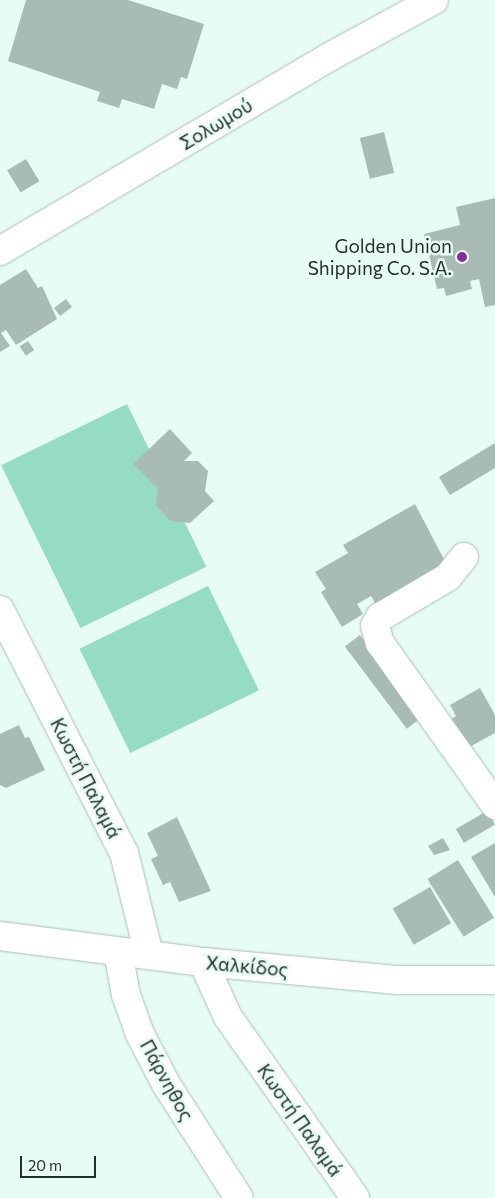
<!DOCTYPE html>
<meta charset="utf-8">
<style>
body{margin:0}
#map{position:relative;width:495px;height:1198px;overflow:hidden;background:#e7fcf3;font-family:Commissioner,sans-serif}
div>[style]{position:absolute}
.green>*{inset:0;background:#95dcc2;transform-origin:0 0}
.building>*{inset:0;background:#a9bcb4;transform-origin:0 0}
.roads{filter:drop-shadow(0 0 1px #acbfb7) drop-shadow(0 0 1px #acbfb7)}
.street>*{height:28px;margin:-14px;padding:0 14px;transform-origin:14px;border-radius:14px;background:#fff}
.dots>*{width:14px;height:14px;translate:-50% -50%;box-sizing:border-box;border:2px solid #e7fcf3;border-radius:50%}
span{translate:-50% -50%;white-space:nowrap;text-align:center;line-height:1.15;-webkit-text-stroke:5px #e7fcf3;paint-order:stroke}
.street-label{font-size:19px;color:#272f2c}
.poi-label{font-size:19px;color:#272f2c}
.right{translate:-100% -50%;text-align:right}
.scale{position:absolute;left:20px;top:1156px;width:76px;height:22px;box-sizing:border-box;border:2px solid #272f2c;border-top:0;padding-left:6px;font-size:15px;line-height:18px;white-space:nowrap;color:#272f2c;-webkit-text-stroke:4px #e7fcf3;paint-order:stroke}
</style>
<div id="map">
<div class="green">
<div style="left:127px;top:404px;width:181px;height:140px;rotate:64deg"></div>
<div style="left:208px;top:586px;width:116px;height:143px;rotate:64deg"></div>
</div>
<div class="building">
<div style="clip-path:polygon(26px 0,128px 0,204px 24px,187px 79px,181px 77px,177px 89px,162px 84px,154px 109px,122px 99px,119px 108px,97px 101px,100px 92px,8px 61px)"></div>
<div style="left:384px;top:132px;width:42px;height:25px;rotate:76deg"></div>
<div style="left:26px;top:159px;width:26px;height:22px;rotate:59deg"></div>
<div style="clip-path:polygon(495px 198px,495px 305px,485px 307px,479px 279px,470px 281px,472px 289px,446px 296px,444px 288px,437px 289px,424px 234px,460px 225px,456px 207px)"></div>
<div style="clip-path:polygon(26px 269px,38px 288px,42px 286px,57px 319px,16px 345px,6px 330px,1px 333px,10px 346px,0 352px,0 285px)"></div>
<div style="left:66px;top:299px;width:10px;height:15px;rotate:53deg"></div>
<div style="left:28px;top:341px;width:11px;height:10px;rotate:56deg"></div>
<div style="clip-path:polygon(170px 429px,192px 453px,184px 461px,198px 461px,208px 471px,205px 491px,214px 501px,190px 523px,170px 521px,156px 505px,158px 485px,156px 487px,133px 464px)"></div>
<div style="clip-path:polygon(495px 443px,495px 468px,450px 495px,439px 477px)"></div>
<div style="clip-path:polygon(415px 504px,448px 567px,378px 608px,371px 596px,357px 604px,363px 614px,342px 627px,321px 592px,326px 589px,315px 572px,348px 553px,343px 545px)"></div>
<div style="left:360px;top:635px;width:103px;height:19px;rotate:53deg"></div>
<div style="clip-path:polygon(480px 688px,495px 715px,495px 733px,464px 750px,448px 721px,456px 716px,450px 705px)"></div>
<div style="clip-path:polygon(19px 725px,25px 738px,29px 737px,45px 770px,6px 788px,0 785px,0 734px)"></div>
<div style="left:487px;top:811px;width:16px;height:36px;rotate:60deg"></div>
<div style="clip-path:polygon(177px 817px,211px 891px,179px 902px,170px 882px,163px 885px,151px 859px,158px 856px,147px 833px)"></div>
<div style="clip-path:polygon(443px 838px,450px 850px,434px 855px,428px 846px)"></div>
<div style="clip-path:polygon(495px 843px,495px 897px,471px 857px)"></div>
<div style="left:458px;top:860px;width:68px;height:36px;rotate:58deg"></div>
<div style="left:430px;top:887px;width:42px;height:43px;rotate:60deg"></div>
</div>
<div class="roads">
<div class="street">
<div style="left:0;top:251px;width:384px;rotate:-30.5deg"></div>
<div style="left:331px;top:56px;width:117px;rotate:-28.5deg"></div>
<div style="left:464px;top:557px;width:26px;rotate:129deg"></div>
<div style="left:448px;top:577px;width:79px;rotate:149.5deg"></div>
<div style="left:380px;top:617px;width:10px;rotate:119deg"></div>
<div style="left:375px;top:626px;width:18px;rotate:74deg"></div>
<div style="left:380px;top:643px;width:199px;rotate:54.6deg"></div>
<div style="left:0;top:610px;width:273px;rotate:63deg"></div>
<div style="left:124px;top:853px;width:105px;rotate:76.2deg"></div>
<div style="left:0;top:936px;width:205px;rotate:7.3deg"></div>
<div style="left:203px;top:962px;width:196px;rotate:5.3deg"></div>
<div style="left:398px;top:980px;width:97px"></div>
<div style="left:118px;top:952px;width:44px;rotate:79.5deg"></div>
<div style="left:126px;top:995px;width:41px;rotate:70.3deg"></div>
<div style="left:140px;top:1034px;width:56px;rotate:62.5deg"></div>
<div style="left:166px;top:1084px;width:135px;rotate:57.4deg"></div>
<div style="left:203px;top:962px;width:60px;rotate:65.6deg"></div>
<div style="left:228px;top:1017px;width:221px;rotate:54.9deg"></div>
</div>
</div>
<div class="dots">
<div style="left:462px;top:257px;background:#852d9a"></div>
</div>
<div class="street-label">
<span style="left:216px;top:124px;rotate:-31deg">Σολωμού</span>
<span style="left:86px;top:778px;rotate:63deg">Κωστή Παλαμά</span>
<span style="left:247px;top:966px;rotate:5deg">Χαλκίδος</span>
<span style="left:167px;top:1080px;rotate:61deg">Πάρνηθος</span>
<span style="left:300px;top:1120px;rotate:55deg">Κωστή Παλαμά</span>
</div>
<div class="poi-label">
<span class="right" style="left:452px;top:257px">Golden Union<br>Shipping Co. S.A.</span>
</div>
<div class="scale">20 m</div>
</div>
